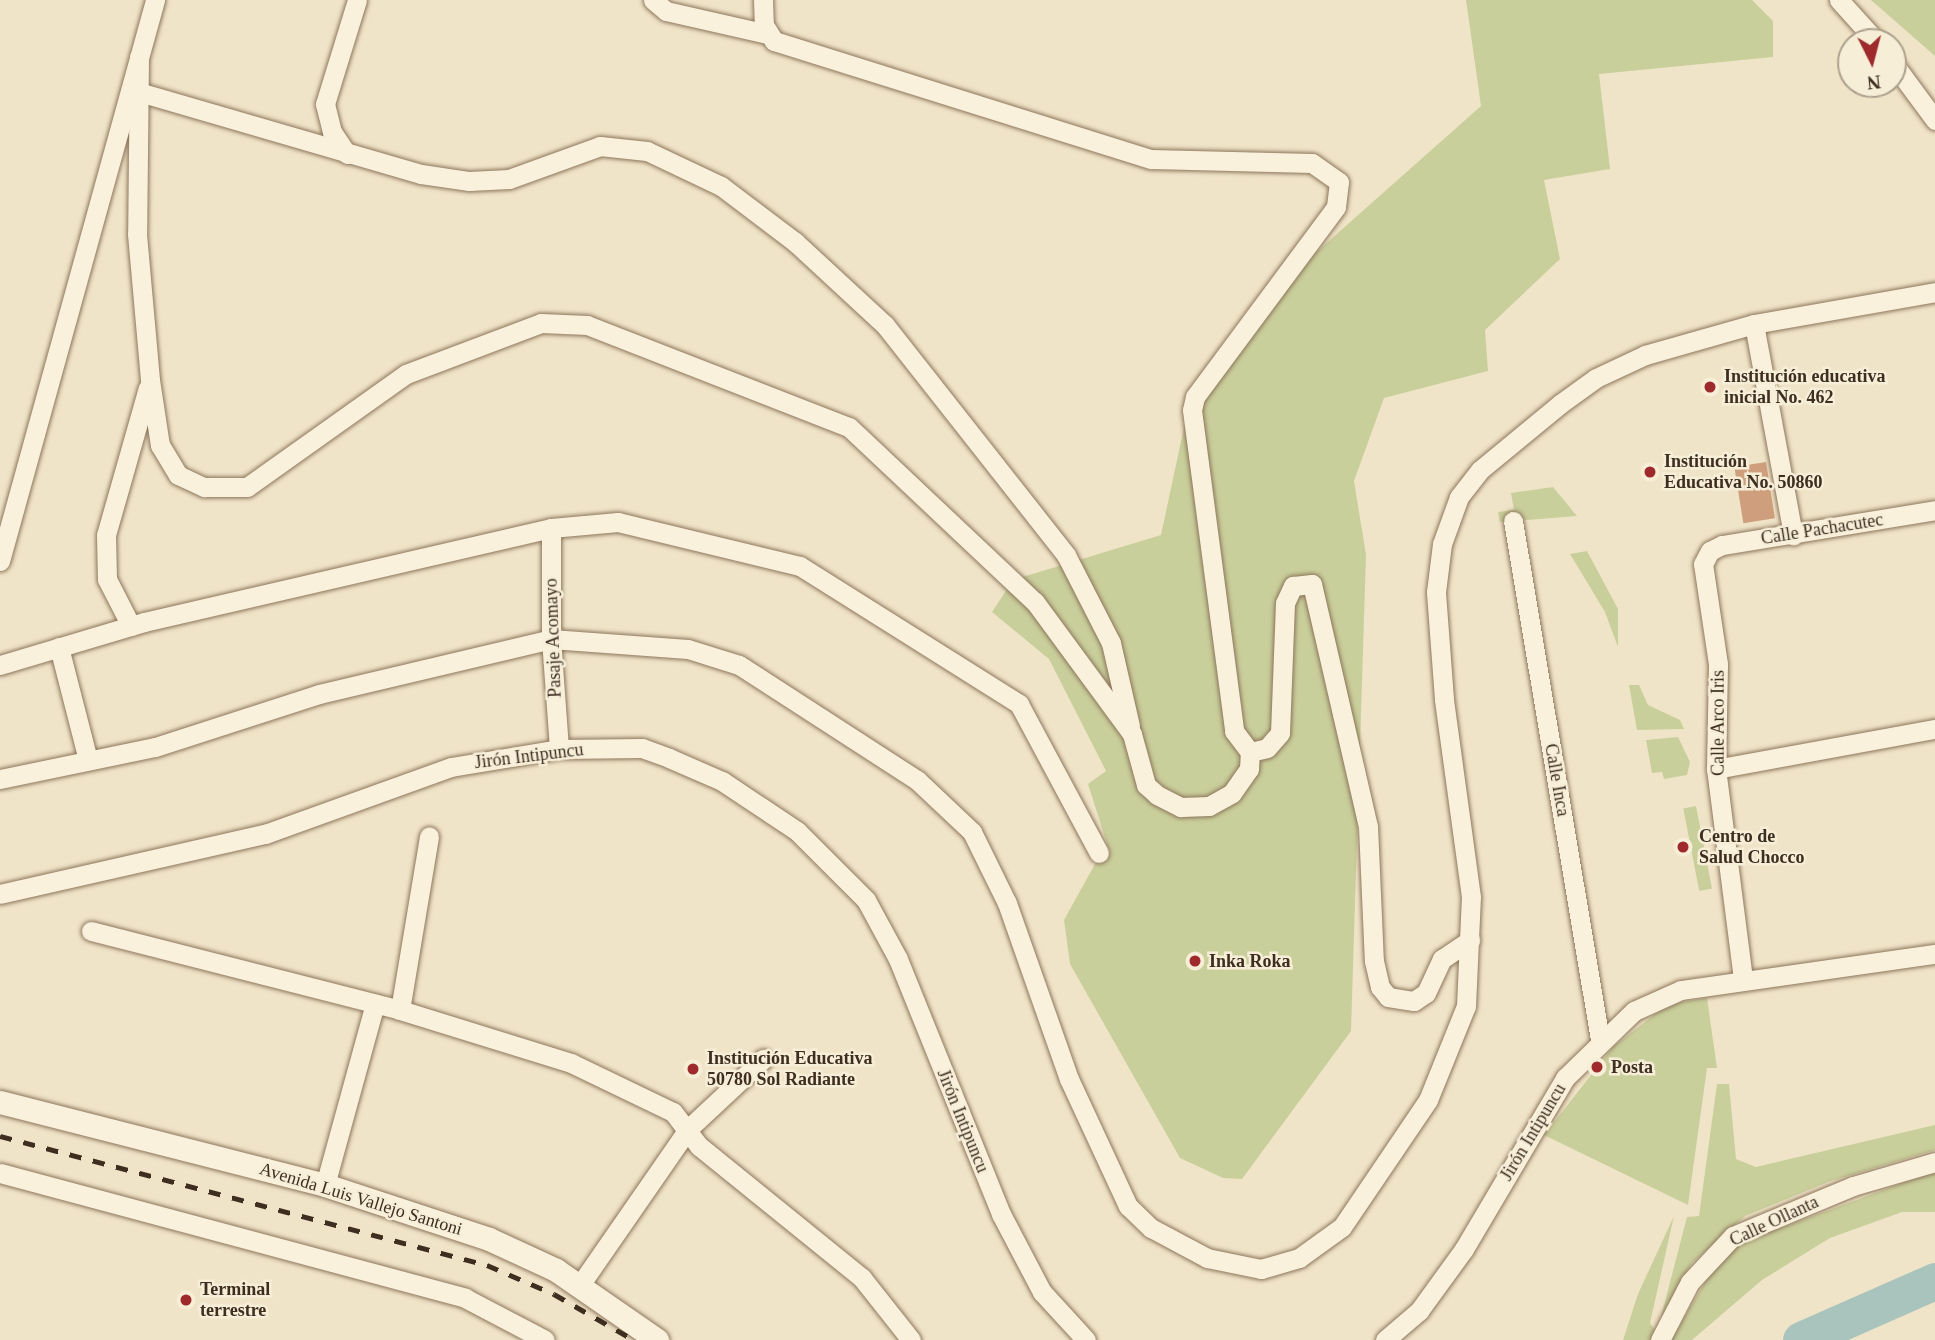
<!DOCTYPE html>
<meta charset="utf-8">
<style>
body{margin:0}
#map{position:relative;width:1935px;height:1340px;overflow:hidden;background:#f0e4c8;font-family:"Times New Roman",serif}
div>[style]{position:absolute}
.green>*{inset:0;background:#c9cf9b;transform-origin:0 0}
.river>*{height:37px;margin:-18.5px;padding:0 18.5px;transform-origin:18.5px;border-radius:18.5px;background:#a9c4bc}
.building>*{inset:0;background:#cf9f7d;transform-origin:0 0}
.roads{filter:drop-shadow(0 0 2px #8d765c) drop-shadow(0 0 2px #8d765c)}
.minor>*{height:19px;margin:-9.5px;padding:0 9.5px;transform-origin:9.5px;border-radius:9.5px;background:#faf1dc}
.tertiary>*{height:23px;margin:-11.5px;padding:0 11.5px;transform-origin:11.5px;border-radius:11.5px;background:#faf1dc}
.rail>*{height:5px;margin-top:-2.5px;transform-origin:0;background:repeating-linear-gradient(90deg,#3d2e20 0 12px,transparent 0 24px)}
.dots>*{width:19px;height:19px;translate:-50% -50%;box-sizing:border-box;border:4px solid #f7eed8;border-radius:50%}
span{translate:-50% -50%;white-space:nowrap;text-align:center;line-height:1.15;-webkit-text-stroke:5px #f7eed8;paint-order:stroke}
.poi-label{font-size:18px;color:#3d2e20;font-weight:700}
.left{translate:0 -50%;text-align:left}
.street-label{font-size:18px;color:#3d2e20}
.north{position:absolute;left:1837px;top:28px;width:70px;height:70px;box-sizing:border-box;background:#f7eed8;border:2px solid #ada18e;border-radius:50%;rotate:174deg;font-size:19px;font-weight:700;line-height:28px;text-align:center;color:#3d2e20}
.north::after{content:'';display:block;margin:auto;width:24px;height:32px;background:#9e2a2b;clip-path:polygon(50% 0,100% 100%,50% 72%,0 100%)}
</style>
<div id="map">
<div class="green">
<div style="clip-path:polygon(1466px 0,1752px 0,1773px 21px,1773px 57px,1599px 74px,1610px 169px,1544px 180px,1560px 259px,1485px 330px,1488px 371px,1384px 398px,1354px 481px,1366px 555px,1351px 1031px,1242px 1179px,1223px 1178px,1180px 1158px,1070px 964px,1064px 920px,1095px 864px,1110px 853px,1088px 784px,1106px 771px,1049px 659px,992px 612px,1013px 580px,1161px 535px,1186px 418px,1304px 263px,1481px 106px)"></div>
<div style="clip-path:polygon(1871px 0,1935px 0,1935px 56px)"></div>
<div style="clip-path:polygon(1553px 487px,1577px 516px,1500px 522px,1498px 512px,1514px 510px,1511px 493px)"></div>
<div style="clip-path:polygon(1587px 551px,1618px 609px,1618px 647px,1605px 612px,1570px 554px)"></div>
<div style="clip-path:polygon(1629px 685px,1639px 685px,1648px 705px,1680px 720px,1684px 729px,1637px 730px)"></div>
<div style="clip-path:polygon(1678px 737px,1690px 762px,1687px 775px,1664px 779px,1662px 772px,1652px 773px,1646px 740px)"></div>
<div style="left:1696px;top:806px;width:84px;height:13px;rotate:79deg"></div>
<div style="clip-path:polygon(1707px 998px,1717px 1068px,1707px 1068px,1688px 1205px,1544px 1135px,1613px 1047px,1668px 1004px)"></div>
<div style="clip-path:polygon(1717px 1084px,1729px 1084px,1736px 1159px,1756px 1167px,1935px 1125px,1935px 1150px,1831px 1181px,1745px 1216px,1692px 1263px,1661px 1317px,1687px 1217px,1699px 1216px)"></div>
<div style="clip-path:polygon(1935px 1171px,1935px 1212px,1902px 1212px,1830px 1238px,1762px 1280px,1692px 1340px,1671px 1340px,1708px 1277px,1740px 1243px)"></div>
<div style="clip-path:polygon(1674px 1216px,1650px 1323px,1655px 1330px,1650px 1340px,1623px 1340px,1638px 1294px)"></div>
</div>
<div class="river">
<div style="left:1801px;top:1340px;width:146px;rotate:-23.8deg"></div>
</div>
<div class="building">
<div style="left:1766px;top:462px;width:57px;height:32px;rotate:81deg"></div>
</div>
<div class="roads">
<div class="minor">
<div style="left:653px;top:0;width:17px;rotate:40deg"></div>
<div style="left:666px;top:11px;width:104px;rotate:12.8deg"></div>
<div style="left:763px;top:0;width:25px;rotate:88deg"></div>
<div style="left:764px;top:25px;width:19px;rotate:58deg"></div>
<div style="left:774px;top:41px;width:395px;rotate:17.4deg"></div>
<div style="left:1151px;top:159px;width:161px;rotate:1.4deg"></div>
<div style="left:1312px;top:163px;width:33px;rotate:35deg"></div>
<div style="left:1339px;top:182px;width:25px;rotate:97deg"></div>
<div style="left:1336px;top:207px;width:237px;rotate:126.6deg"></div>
<div style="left:1195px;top:397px;width:13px;rotate:103deg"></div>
<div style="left:1192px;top:410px;width:324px;rotate:82.5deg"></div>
<div style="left:1234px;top:731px;width:26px;rotate:53deg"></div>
<div style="left:1250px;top:752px;width:17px;rotate:-13deg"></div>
<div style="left:1267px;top:748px;width:20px;rotate:-49deg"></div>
<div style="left:1280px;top:733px;width:130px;rotate:-87.8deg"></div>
<div style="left:1285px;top:603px;width:19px;rotate:-65deg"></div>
<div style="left:1293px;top:586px;width:19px;rotate:-6deg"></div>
<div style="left:1312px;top:584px;width:248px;rotate:77deg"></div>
<div style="left:1368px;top:826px;width:135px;rotate:87.5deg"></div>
<div style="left:1374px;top:961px;width:27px;rotate:77deg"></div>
<div style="left:1380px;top:987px;width:13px;rotate:51deg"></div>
<div style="left:1388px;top:997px;width:26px;rotate:9deg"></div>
<div style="left:1414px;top:1001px;width:14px;rotate:-34deg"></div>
<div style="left:1426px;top:993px;width:38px;rotate:-65deg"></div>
<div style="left:1442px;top:959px;width:34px;rotate:-34deg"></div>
<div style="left:1839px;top:0;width:57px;rotate:47.9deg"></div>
<div style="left:139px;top:57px;width:177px;rotate:90.6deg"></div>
<div style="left:137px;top:234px;width:147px;rotate:84.9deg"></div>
<div style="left:150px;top:380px;width:66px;rotate:81.3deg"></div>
<div style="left:160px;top:445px;width:35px;rotate:59deg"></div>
<div style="left:178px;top:475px;width:29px;rotate:25deg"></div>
<div style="left:204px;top:487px;width:43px"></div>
<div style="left:247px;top:487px;width:195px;rotate:-35.4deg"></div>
<div style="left:406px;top:374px;width:144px;rotate:-20.7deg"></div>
<div style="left:541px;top:323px;width:46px;rotate:2.5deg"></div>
<div style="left:587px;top:325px;width:281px;rotate:21.3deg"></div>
<div style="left:849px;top:427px;width:255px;rotate:43.3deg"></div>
<div style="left:1035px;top:602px;width:164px;rotate:53.7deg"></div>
<div style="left:1132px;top:734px;width:53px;rotate:74.6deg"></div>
<div style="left:1146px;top:785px;width:15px;rotate:42deg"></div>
<div style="left:1157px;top:795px;width:27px;rotate:27deg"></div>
<div style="left:1181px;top:807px;width:28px;rotate:-2deg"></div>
<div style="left:1209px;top:806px;width:26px;rotate:-29deg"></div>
<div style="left:1232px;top:793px;width:29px;rotate:-55deg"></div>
<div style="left:1249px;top:769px;width:17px;rotate:-87deg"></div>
<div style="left:1893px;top:63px;width:71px;rotate:53.6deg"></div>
<div style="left:139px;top:92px;width:294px;rotate:16.2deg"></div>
<div style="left:421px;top:174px;width:49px;rotate:8.3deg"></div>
<div style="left:469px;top:181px;width:40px;rotate:-2.9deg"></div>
<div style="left:509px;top:179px;width:97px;rotate:-19.9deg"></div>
<div style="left:600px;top:146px;width:47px;rotate:6.1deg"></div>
<div style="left:647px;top:151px;width:82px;rotate:25.3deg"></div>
<div style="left:721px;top:186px;width:93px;rotate:37.1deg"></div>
<div style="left:795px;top:242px;width:122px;rotate:42.7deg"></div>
<div style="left:885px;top:325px;width:293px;rotate:51.8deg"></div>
<div style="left:1066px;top:555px;width:99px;rotate:62.9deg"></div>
<div style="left:1111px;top:643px;width:85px;rotate:77.1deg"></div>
<div style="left:347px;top:154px;width:27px;rotate:-124deg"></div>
<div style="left:332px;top:132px;width:29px;rotate:-104deg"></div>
<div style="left:325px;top:104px;width:109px;rotate:-72.9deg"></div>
<div style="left:1754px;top:324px;width:215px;rotate:79.5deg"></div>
<div style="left:1513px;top:521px;width:526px;rotate:80.48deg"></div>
<div style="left:551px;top:528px;width:111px;rotate:90deg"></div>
<div style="left:551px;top:639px;width:110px;rotate:85.8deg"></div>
<div style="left:0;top:561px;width:582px;rotate:-74.55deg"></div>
<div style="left:131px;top:626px;width:53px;rotate:-117.1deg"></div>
<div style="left:107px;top:579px;width:44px;rotate:-91.3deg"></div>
<div style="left:106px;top:535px;width:153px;rotate:-74.1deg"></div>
<div style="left:59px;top:647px;width:117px;rotate:75.6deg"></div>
<div style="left:0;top:665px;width:150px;rotate:-16.6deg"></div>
<div style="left:144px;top:622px;width:418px;rotate:-13deg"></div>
<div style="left:551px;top:528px;width:67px;rotate:-5.1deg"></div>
<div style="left:618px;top:522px;width:187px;rotate:13.6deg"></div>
<div style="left:800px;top:566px;width:259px;rotate:32.2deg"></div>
<div style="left:1019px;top:704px;width:169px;rotate:61.8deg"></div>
<div style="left:1716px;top:769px;width:223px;rotate:-10.4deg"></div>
<div style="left:0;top:779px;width:158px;rotate:-11.7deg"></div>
<div style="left:155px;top:747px;width:172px;rotate:-17.9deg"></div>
<div style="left:319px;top:694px;width:238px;rotate:-13.3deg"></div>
<div style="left:551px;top:639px;width:137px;rotate:4.2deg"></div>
<div style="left:688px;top:649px;width:53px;rotate:17.4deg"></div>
<div style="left:739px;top:665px;width:212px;rotate:32.9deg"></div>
<div style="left:917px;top:780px;width:76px;rotate:43.4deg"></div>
<div style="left:972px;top:832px;width:79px;rotate:63.8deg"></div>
<div style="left:1007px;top:903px;width:187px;rotate:70.6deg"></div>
<div style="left:1069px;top:1079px;width:140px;rotate:65.1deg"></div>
<div style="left:1128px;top:1206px;width:32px;rotate:44deg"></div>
<div style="left:1151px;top:1228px;width:64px;rotate:28.2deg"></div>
<div style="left:1207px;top:1258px;width:55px;rotate:11.5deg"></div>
<div style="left:1261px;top:1269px;width:40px;rotate:-16deg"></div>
<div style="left:1299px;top:1258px;width:53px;rotate:-35.8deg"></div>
<div style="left:1342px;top:1227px;width:153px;rotate:-55.9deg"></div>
<div style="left:1428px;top:1100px;width:101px;rotate:-68deg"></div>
<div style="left:1466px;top:1006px;width:109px;rotate:-87.4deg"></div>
<div style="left:1471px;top:897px;width:200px;rotate:-97.8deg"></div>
<div style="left:1444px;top:699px;width:107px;rotate:-94.3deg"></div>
<div style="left:1436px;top:592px;width:48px;rotate:-82.9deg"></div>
<div style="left:1442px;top:544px;width:50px;rotate:-70.1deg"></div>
<div style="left:1459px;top:497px;width:34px;rotate:-52deg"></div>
<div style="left:1480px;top:470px;width:104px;rotate:-39.5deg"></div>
<div style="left:1560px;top:404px;width:44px;rotate:-35.8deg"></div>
<div style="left:1596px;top:378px;width:54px;rotate:-25.1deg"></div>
<div style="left:1645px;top:355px;width:113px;rotate:-15.9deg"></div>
<div style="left:1754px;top:324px;width:184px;rotate:-10deg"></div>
<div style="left:0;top:894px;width:272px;rotate:-12.8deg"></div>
<div style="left:265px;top:834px;width:198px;rotate:-19.8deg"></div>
<div style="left:451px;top:767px;width:109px;rotate:-9.5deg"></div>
<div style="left:559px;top:749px;width:83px;rotate:-0.7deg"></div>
<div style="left:642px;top:748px;width:29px;rotate:20deg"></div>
<div style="left:669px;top:758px;width:58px;rotate:23.5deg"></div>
<div style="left:722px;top:781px;width:90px;rotate:33.7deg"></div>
<div style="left:797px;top:831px;width:98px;rotate:45deg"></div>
<div style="left:866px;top:900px;width:67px;rotate:61.5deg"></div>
<div style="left:898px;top:959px;width:275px;rotate:68deg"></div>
<div style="left:1001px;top:1214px;width:88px;rotate:62.3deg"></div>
<div style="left:1042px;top:1292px;width:65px;rotate:47.5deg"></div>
<div style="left:91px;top:931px;width:319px;rotate:14.3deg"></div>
<div style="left:400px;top:1010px;width:179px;rotate:17.2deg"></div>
<div style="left:571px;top:1063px;width:113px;rotate:25.7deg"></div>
<div style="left:673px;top:1112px;width:43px;rotate:52.6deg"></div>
<div style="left:699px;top:1146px;width:210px;rotate:39deg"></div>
<div style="left:862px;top:1278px;width:79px;rotate:51.7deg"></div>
<div style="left:1743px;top:979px;width:212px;rotate:-97.3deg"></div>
<div style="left:1716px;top:769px;width:105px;rotate:-88.9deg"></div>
<div style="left:1718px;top:664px;width:101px;rotate:-98.5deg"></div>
<div style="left:1703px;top:564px;width:15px;rotate:-62deg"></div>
<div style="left:1710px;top:551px;width:13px;rotate:-27deg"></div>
<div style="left:1722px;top:545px;width:216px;rotate:-9.3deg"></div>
<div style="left:400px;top:1010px;width:176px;rotate:-80.5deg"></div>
<div style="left:0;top:1173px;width:482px;rotate:15deg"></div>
<div style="left:465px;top:1298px;width:90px;rotate:27.7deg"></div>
<div style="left:325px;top:1185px;width:188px;rotate:-74.6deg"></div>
<div style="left:580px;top:1285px;width:190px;rotate:-55.3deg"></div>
<div style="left:688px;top:1129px;width:103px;rotate:-43deg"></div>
<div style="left:1385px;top:1340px;width:45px;rotate:-40.5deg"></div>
<div style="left:1419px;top:1311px;width:77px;rotate:-54deg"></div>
<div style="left:1464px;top:1249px;width:199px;rotate:-59.4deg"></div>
<div style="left:1565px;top:1078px;width:96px;rotate:-44.2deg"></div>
<div style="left:1634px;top:1011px;width:51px;rotate:-24.1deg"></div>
<div style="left:1681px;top:990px;width:257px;rotate:-8.1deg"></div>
<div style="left:1660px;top:1340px;width:65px;rotate:-62.7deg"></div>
<div style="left:1690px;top:1282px;width:63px;rotate:-46.9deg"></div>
<div style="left:1733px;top:1236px;width:130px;rotate:-22.6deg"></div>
<div style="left:1853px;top:1186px;width:85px;rotate:-16.3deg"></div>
</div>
<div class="tertiary">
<div style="left:0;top:1102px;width:335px;rotate:14.3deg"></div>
<div style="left:325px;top:1185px;width:173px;rotate:18.2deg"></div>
<div style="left:489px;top:1239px;width:74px;rotate:24.8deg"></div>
<div style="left:556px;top:1270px;width:123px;rotate:34.7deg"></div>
</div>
</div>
<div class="rail">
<div style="left:0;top:1136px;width:504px;rotate:14.84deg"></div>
<div style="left:487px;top:1265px;width:73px;rotate:23.4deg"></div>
<div style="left:554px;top:1294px;width:92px;rotate:29.9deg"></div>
</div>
<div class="dots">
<div style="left:1710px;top:387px;background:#9e2a2b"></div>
<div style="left:1650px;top:472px;background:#9e2a2b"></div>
<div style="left:1683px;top:847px;background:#9e2a2b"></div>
<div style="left:1195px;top:961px;background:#9e2a2b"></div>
<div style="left:1597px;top:1067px;background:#9e2a2b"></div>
<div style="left:693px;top:1069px;background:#9e2a2b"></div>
<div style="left:186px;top:1300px;background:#9e2a2b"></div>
</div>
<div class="poi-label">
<span class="left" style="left:1724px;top:387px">Institución educativa<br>inicial No. 462</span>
<span class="left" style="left:1664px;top:472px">Institución<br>Educativa No. 50860</span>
<span class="left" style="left:1699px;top:847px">Centro de<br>Salud Chocco</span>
<span class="left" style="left:1209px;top:961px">Inka Roka</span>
<span class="left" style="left:707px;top:1069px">Institución Educativa<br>50780 Sol Radiante</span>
<span class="left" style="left:1611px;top:1067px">Posta</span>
<span class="left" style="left:200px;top:1300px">Terminal<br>terrestre</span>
</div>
<div class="street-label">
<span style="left:1822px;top:529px;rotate:-9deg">Calle Pachacutec</span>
<span style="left:553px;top:638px;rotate:-92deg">Pasaje Acomayo</span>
<span style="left:1718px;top:723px;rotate:-90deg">Calle Arco Iris</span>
<span style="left:529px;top:756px;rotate:-7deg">Jirón Intipuncu</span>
<span style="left:1557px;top:780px;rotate:80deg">Calle Inca</span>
<span style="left:963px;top:1121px;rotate:68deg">Jirón Intipuncu</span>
<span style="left:1533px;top:1132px;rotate:-59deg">Jirón Intipuncu</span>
<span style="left:361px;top:1199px;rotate:17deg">Avenida Luis Vallejo Santoni</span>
<span style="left:1774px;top:1221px;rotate:-25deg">Calle Ollanta</span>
</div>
<div class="north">N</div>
</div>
